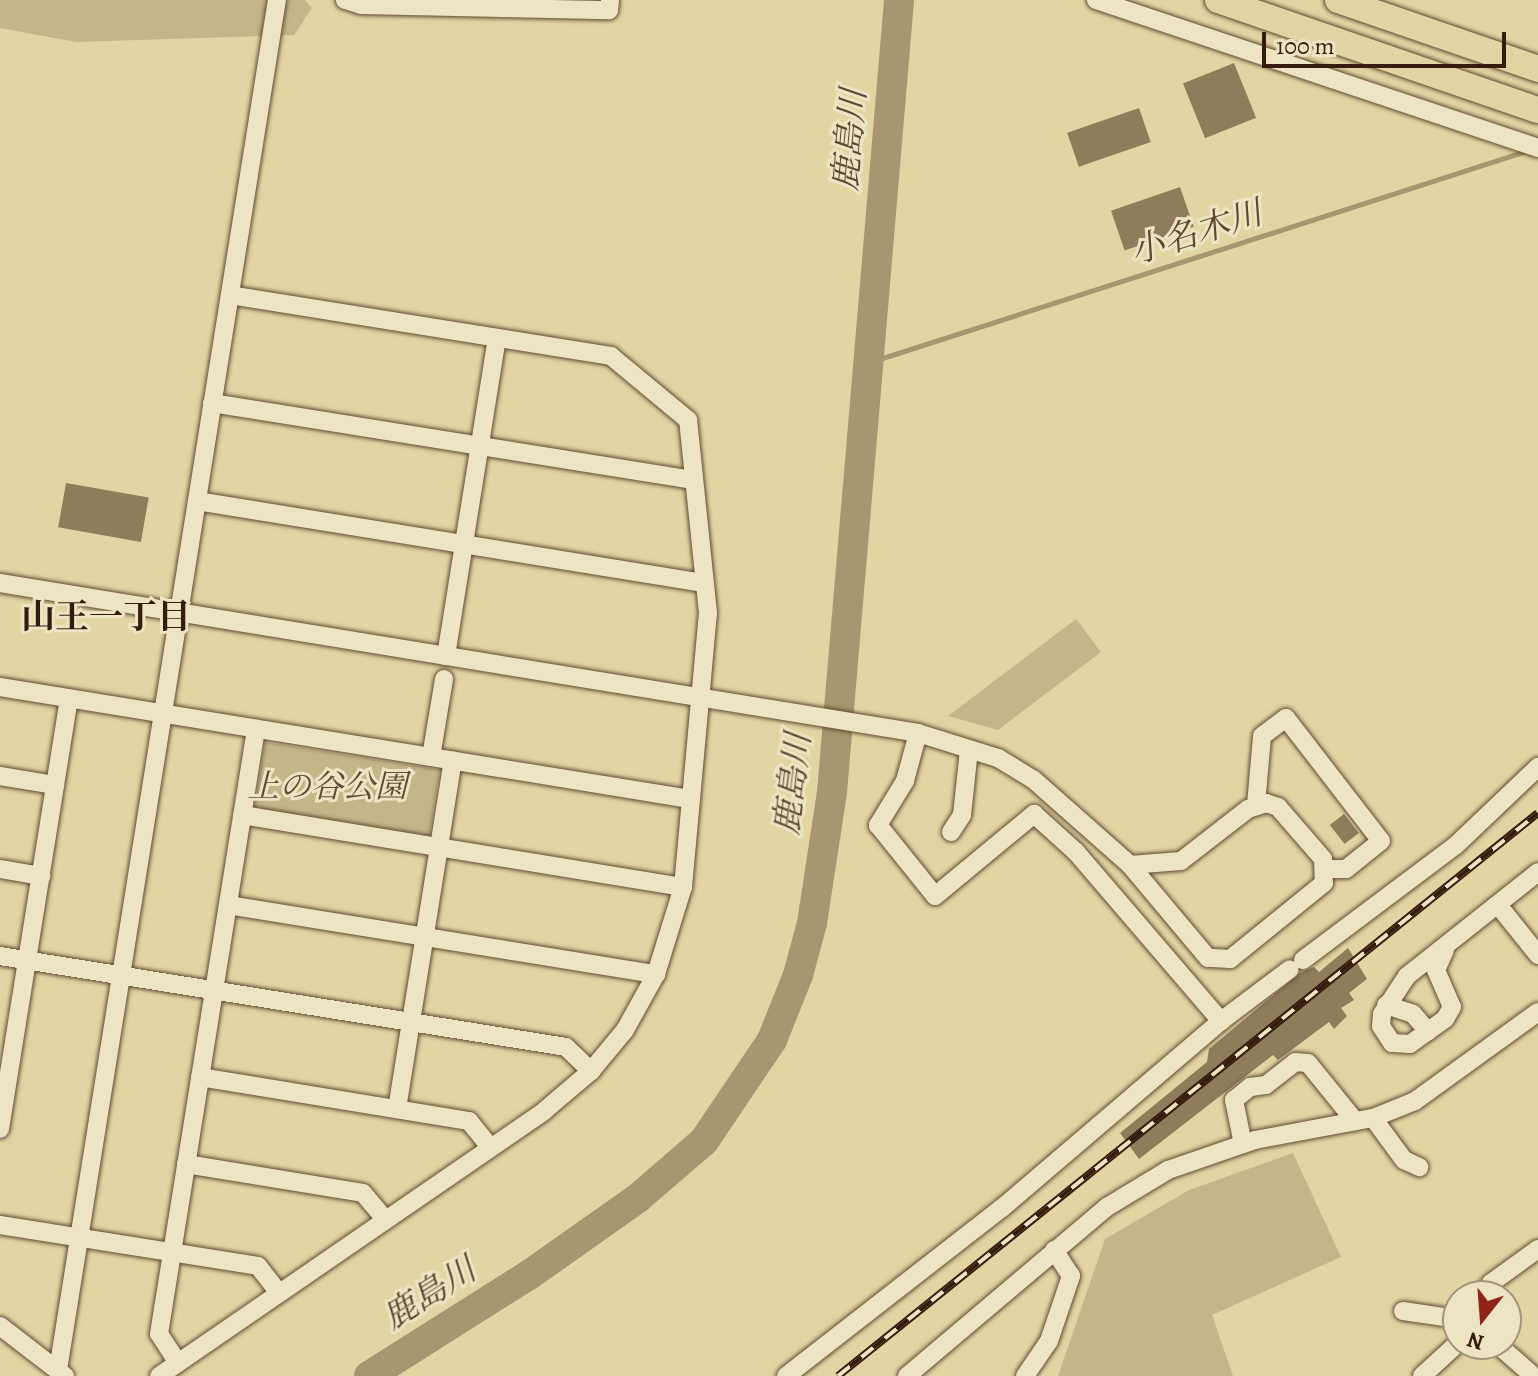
<!DOCTYPE html>
<meta charset="utf-8">
<style>
body{margin:0}
#map{position:relative;width:1538px;height:1376px;overflow:hidden;background:#e3d5a3;font-family:Alegreya,"Noto Serif JP",serif}
div>[style]{position:absolute}
.green>*{inset:0;background:#c5b68a;transform-origin:0 0}
.stream>*{height:5px;margin:-2.5px;padding:0 2.5px;transform-origin:2.5px;border-radius:2.5px;background:#a89670}
.river>*{height:30px;margin:-15px;padding:0 15px;transform-origin:15px;border-radius:15px;background:#a89670}
.building>*{inset:0;background:#8f7c5b;transform-origin:0 0}
.roads{filter:drop-shadow(0 0 2px #604a33) drop-shadow(0 0 2px #604a33)}
.minor>*{height:18px;margin:-9px;padding:0 9px;transform-origin:9px;border-radius:9px;background:#ede4c3}
.highway>*{height:26px;margin:-13px;padding:0 13px;transform-origin:13px;border-radius:13px;background:#e3d5a3}
.rail>*{height:8px;margin-top:-4px;transform-origin:0;background:repeating-linear-gradient(90deg,#ede4c3 0 15px,#351c0e 0 30px);box-sizing:border-box;border-block:2px solid #351c0e}
span{translate:-50% -50%;white-space:nowrap;text-align:center;line-height:1.15;-webkit-text-stroke:6px #ede4c3;paint-order:stroke}
.park-label{font-size:32px;color:#604a33;font-style:italic}
.water-label{font-size:34px;color:#5d4730;font-style:italic}
.neighbourhood-label{font-size:34px;color:#351c0e;font-weight:700}
.north{position:absolute;left:1442px;top:1280px;width:80px;height:80px;box-sizing:border-box;background:#ede4c3;border:2px solid #a3947b;border-radius:50%;rotate:197deg;font-size:22px;font-weight:700;line-height:32px;text-align:center;color:#351c0e}
.north::after{content:'';display:block;margin:auto;width:28px;height:36px;background:#8f2418;clip-path:polygon(50% 0,100% 100%,50% 72%,0 100%)}
.scale{position:absolute;left:1262px;top:32px;width:244px;height:36px;box-sizing:border-box;border:4px solid #351c0e;border-top:0;padding-left:10px;font-size:24px;line-height:28px;white-space:nowrap;color:#351c0e;-webkit-text-stroke:6px #ede4c3;paint-order:stroke}
</style>
<div id="map">
<div class="green">
<div style="clip-path:polygon(0 0,305px 0,312px 8px,294px 35px,76px 42px,0 28px)"></div>
<div style="clip-path:polygon(1076px 619px,1101px 652px,998px 730px,948px 716px)"></div>
<div style="left:265px;top:742px;width:177px;height:68px;rotate:9deg"></div>
<div style="clip-path:polygon(1293px 1153px,1341px 1257px,1212px 1315px,1233px 1376px,1058px 1376px,1105px 1239px,1189px 1190px)"></div>
</div>
<div class="stream">
<div style="left:870px;top:362px;width:692px;rotate:-17.83deg"></div>
</div>
<div class="river">
<div style="left:369px;top:1376px;width:189px;rotate:-32.3deg"></div>
<div style="left:529px;top:1275px;width:133px;rotate:-35.2deg"></div>
<div style="left:638px;top:1198px;width:87px;rotate:-40.8deg"></div>
<div style="left:704px;top:1141px;width:122px;rotate:-56deg"></div>
<div style="left:772px;top:1040px;width:70px;rotate:-68.2deg"></div>
<div style="left:798px;top:975px;width:54px;rotate:-74.9deg"></div>
<div style="left:812px;top:923px;width:133px;rotate:-81.3deg"></div>
<div style="left:832px;top:792px;width:795px;rotate:-85.16deg"></div>
</div>
<div class="building">
<div style="left:1234px;top:63px;width:59px;height:55px;rotate:68deg"></div>
<div style="left:1139px;top:108px;width:36px;height:76px;rotate:71deg"></div>
<div style="left:1180px;top:187px;width:42px;height:73px;rotate:71deg"></div>
<div style="left:66px;top:483px;width:84px;height:45px;rotate:10deg"></div>
<div style="left:1344px;top:814px;width:24px;height:18px;rotate:52deg"></div>
<div style="clip-path:polygon(1348px 948px,1367px 979px,1349px 993px,1354px 1000px,1341px 1008px,1347px 1016px,1334px 1029px,1329px 1022px,1278px 1060px,1273px 1055px,1139px 1159px,1120px 1133px,1207px 1062px,1209px 1049px,1301px 972px,1314px 967px,1319px 972px)"></div>
</div>
<div class="roads">
<div class="minor">
<div style="left:345px;top:0;width:17px;rotate:17deg"></div>
<div style="left:361px;top:5px;width:248px;rotate:1.2deg"></div>
<div style="left:609px;top:10px;width:10px;rotate:-84deg"></div>
<div style="left:1096px;top:0;width:466px;rotate:18.5deg"></div>
<div style="left:212px;top:403px;width:488px;rotate:9.1deg"></div>
<div style="left:197px;top:501px;width:514px;rotate:9.19deg"></div>
<div style="left:0;top:583px;width:930px;rotate:9.28deg"></div>
<div style="left:918px;top:733px;width:84px;rotate:17.4deg"></div>
<div style="left:998px;top:758px;width:42px;rotate:31.4deg"></div>
<div style="left:1034px;top:780px;width:128px;rotate:41.5deg"></div>
<div style="left:446px;top:656px;width:322px;rotate:-80.9deg"></div>
<div style="left:0;top:687px;width:699px;rotate:9.22deg"></div>
<div style="left:918px;top:733px;width:50px;rotate:105.2deg"></div>
<div style="left:905px;top:781px;width:52px;rotate:121.5deg"></div>
<div style="left:878px;top:825px;width:91px;rotate:51.2deg"></div>
<div style="left:935px;top:896px;width:129px;rotate:-39.6deg"></div>
<div style="left:1034px;top:814px;width:57px;rotate:42.1deg"></div>
<div style="left:1076px;top:852px;width:223px;rotate:49.4deg"></div>
<div style="left:431px;top:757px;width:79px;rotate:-80.5deg"></div>
<div style="left:0;top:776px;width:56px;rotate:9.3deg"></div>
<div style="left:1266px;top:803px;width:13px;rotate:18deg"></div>
<div style="left:1278px;top:807px;width:69px;rotate:49.1deg"></div>
<div style="left:1323px;top:859px;width:24px;rotate:88deg"></div>
<div style="left:1324px;top:883px;width:121px;rotate:141deg"></div>
<div style="left:1230px;top:959px;width:22px;rotate:-177deg"></div>
<div style="left:1208px;top:958px;width:121px;rotate:-130deg"></div>
<div style="left:1130px;top:865px;width:51px;rotate:-4.5deg"></div>
<div style="left:1181px;top:861px;width:85px;rotate:-37.8deg"></div>
<div style="left:1248px;top:809px;width:19px;rotate:-18deg"></div>
<div style="left:1256px;top:805px;width:69px;rotate:-85deg"></div>
<div style="left:1262px;top:736px;width:30px;rotate:-37deg"></div>
<div style="left:1286px;top:718px;width:155px;rotate:52.3deg"></div>
<div style="left:1381px;top:841px;width:45px;rotate:141.3deg"></div>
<div style="left:1346px;top:869px;width:20px;rotate:180deg"></div>
<div style="left:242px;top:815px;width:447px;rotate:9.3deg"></div>
<div style="left:951px;top:832px;width:20px;rotate:-57deg"></div>
<div style="left:962px;top:815px;width:66px;rotate:-83.9deg"></div>
<div style="left:0;top:869px;width:42px;rotate:9.7deg"></div>
<div style="left:228px;top:905px;width:434px;rotate:9.2deg"></div>
<div style="left:1498px;top:905px;width:64px;rotate:51.3deg"></div>
<div style="left:1445px;top:950px;width:22px;rotate:114deg"></div>
<div style="left:1436px;top:970px;width:40px;rotate:66.6deg"></div>
<div style="left:1452px;top:1007px;width:14px;rotate:120deg"></div>
<div style="left:1445px;top:1019px;width:43px;rotate:144.5deg"></div>
<div style="left:1410px;top:1044px;width:18px;rotate:-177deg"></div>
<div style="left:1392px;top:1043px;width:20px;rotate:-123deg"></div>
<div style="left:1381px;top:1026px;width:12px;rotate:-85deg"></div>
<div style="left:1382px;top:1014px;width:45px;rotate:-56.7deg"></div>
<div style="left:1407px;top:976px;width:167px;rotate:-38.4deg"></div>
<div style="left:0;top:956px;width:573px;rotate:9.13deg"></div>
<div style="left:566px;top:1047px;width:35px;rotate:44deg"></div>
<div style="left:1303px;top:960px;width:190px;rotate:-36.9deg"></div>
<div style="left:1455px;top:846px;width:115px;rotate:-43.6deg"></div>
<div style="left:1386px;top:1005px;width:28px;rotate:18deg"></div>
<div style="left:1413px;top:1014px;width:23px;rotate:49deg"></div>
<div style="left:200px;top:1077px;width:273px;rotate:9.3deg"></div>
<div style="left:469px;top:1121px;width:32px;rotate:51deg"></div>
<div style="left:397px;top:1109px;width:353px;rotate:-80.9deg"></div>
<div style="left:1373px;top:1118px;width:52px;rotate:53.6deg"></div>
<div style="left:1404px;top:1160px;width:17px;rotate:25deg"></div>
<div style="left:0;top:1129px;width:436px;rotate:-80.9deg"></div>
<div style="left:1243px;top:1144px;width:45px;rotate:-101.6deg"></div>
<div style="left:1234px;top:1100px;width:21px;rotate:-39deg"></div>
<div style="left:1250px;top:1087px;width:16px;rotate:-7deg"></div>
<div style="left:1266px;top:1085px;width:37px;rotate:-38deg"></div>
<div style="left:1295px;top:1062px;width:13px;rotate:4deg"></div>
<div style="left:1308px;top:1063px;width:75px;rotate:51deg"></div>
<div style="left:186px;top:1164px;width:179px;rotate:9.3deg"></div>
<div style="left:363px;top:1193px;width:34px;rotate:50deg"></div>
<div style="left:0;top:1225px;width:261px;rotate:9deg"></div>
<div style="left:258px;top:1266px;width:34px;rotate:52deg"></div>
<div style="left:1482px;top:1296px;width:16px;rotate:-55deg"></div>
<div style="left:1491px;top:1283px;width:58px;rotate:-35.9deg"></div>
<div style="left:1403px;top:1311px;width:56px;rotate:8.3deg"></div>
<div style="left:0;top:1326px;width:82px;rotate:37.6deg"></div>
<div style="left:1497px;top:1344px;width:44px;rotate:41.3deg"></div>
<div style="left:178px;top:1363px;width:35px;rotate:-123deg"></div>
<div style="left:159px;top:1334px;width:613px;rotate:-80.89deg"></div>
<div style="left:58px;top:1370px;width:1387px;rotate:-80.92deg"></div>
<div style="left:159px;top:1376px;width:467px;rotate:-34.5deg"></div>
<div style="left:544px;top:1111px;width:62px;rotate:-40.4deg"></div>
<div style="left:591px;top:1071px;width:53px;rotate:-50.3deg"></div>
<div style="left:625px;top:1030px;width:64px;rotate:-61deg"></div>
<div style="left:656px;top:974px;width:91px;rotate:-72.8deg"></div>
<div style="left:683px;top:887px;width:275px;rotate:-84.8deg"></div>
<div style="left:708px;top:613px;width:194px;rotate:-95.9deg"></div>
<div style="left:688px;top:420px;width:100px;rotate:-140.3deg"></div>
<div style="left:611px;top:356px;width:386px;rotate:-170.9deg"></div>
<div style="left:786px;top:1376px;width:274px;rotate:-37.9deg"></div>
<div style="left:1002px;top:1208px;width:288px;rotate:-40.5deg"></div>
<div style="left:1221px;top:1021px;width:86px;rotate:-37deg"></div>
<div style="left:907px;top:1376px;width:262px;rotate:-40.2deg"></div>
<div style="left:1107px;top:1207px;width:71px;rotate:-31.2deg"></div>
<div style="left:1168px;top:1170px;width:92px;rotate:-19deg"></div>
<div style="left:1255px;top:1140px;width:120px;rotate:-10.6deg"></div>
<div style="left:1373px;top:1118px;width:45px;rotate:-22deg"></div>
<div style="left:1415px;top:1101px;width:152px;rotate:-35.9deg"></div>
<div style="left:1025px;top:1376px;width:42px;rotate:-55.6deg"></div>
<div style="left:1049px;top:1341px;width:69px;rotate:-71.3deg"></div>
<div style="left:1071px;top:1276px;width:31px;rotate:-123deg"></div>
<div style="left:1422px;top:1376px;width:49px;rotate:-42.5deg"></div>
</div>
<div class="highway">
<div style="left:1218px;top:0;width:338px;rotate:19deg"></div>
<div style="left:1338px;top:0;width:212px;rotate:19deg"></div>
</div>
</div>
<div class="rail">
<div style="left:838px;top:1376px;width:898px;rotate:-38.81deg"></div>
</div>
<div class="park-label">
<span style="left:327px;top:786px">上の谷公園</span>
</div>
<div class="water-label">
<span style="left:849px;top:140px;rotate:-85deg">鹿島川</span>
<span style="left:1196px;top:232px;rotate:-18deg">小名木川</span>
<span style="left:792px;top:784px;rotate:-83deg">鹿島川</span>
<span style="left:429px;top:1293px;rotate:-32deg">鹿島川</span>
</div>
<div class="neighbourhood-label">
<span style="left:106px;top:617px">山王一丁目</span>
</div>
<div class="north">N</div>
<div class="scale">100 m</div>
</div>
